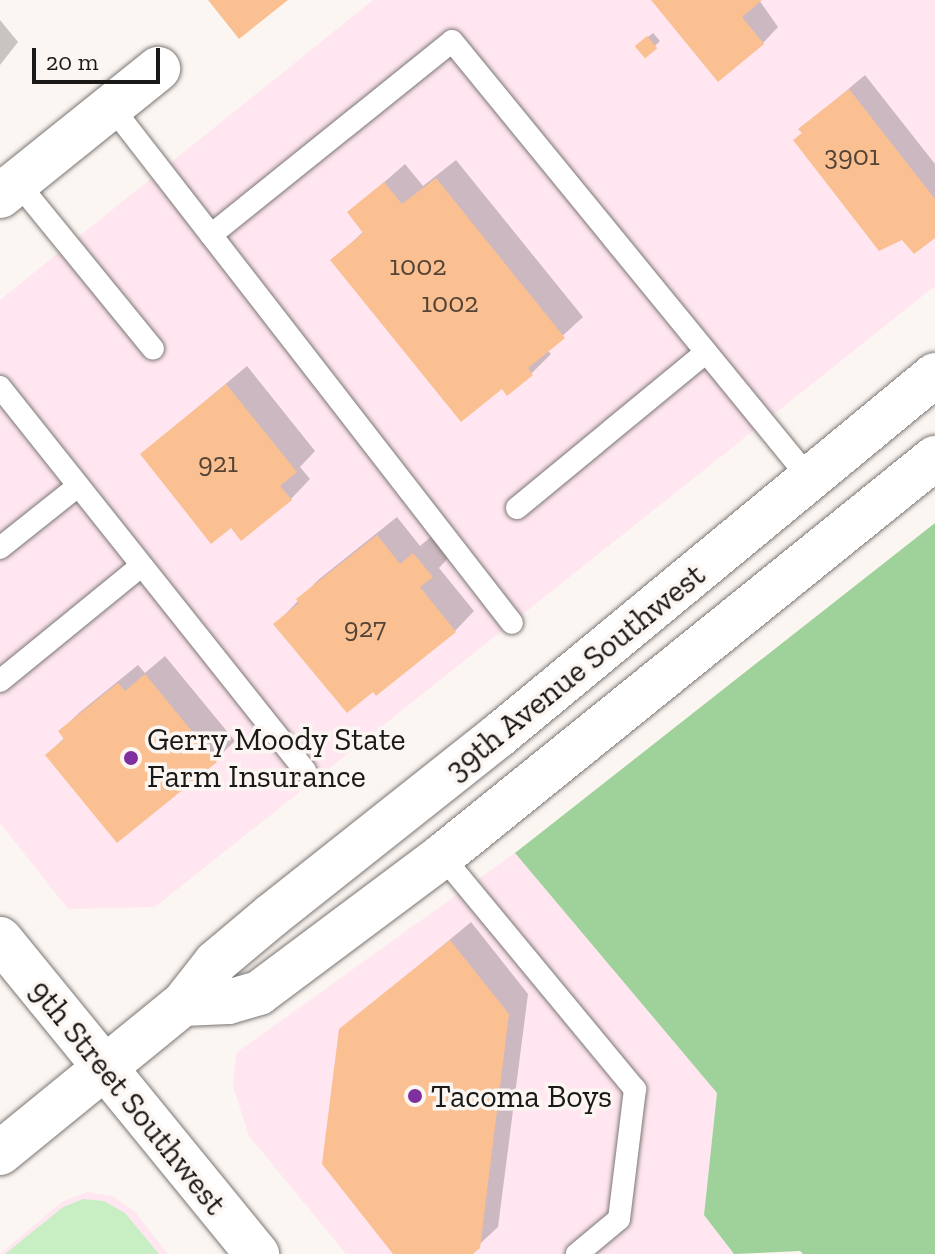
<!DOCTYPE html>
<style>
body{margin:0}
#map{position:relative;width:935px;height:1254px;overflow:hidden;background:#fcf6f2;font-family:"Zilla Slab",serif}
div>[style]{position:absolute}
.commercial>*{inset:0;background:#ffe6f0}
.green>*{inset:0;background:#c8efc3}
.forest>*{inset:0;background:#9fd19a}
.shadow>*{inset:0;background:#0003}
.building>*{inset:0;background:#fbc091;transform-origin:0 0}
.roads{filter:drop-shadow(0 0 2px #7c7774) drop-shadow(0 0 2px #7c7774)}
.service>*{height:22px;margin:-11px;padding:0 11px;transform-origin:11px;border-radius:11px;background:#fff}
.minor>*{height:44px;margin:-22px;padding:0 22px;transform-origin:22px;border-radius:22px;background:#fff}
.secondary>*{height:44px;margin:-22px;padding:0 22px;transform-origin:22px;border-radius:22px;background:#fff}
.dots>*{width:22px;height:22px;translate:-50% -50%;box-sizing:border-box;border:4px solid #fcf6f2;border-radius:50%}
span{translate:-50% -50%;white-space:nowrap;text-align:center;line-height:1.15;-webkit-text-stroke:7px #fcf6f2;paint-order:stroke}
.number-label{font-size:28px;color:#534336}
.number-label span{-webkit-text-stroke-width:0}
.street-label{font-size:32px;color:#1b1917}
.poi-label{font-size:32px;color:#1b1917}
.left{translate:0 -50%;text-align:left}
.scale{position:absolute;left:32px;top:48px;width:128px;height:36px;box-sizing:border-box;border:4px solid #1b1917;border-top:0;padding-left:10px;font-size:24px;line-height:28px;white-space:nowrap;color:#1b1917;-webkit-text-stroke:6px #fcf6f2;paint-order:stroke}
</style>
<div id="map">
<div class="commercial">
<div style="clip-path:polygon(373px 0,935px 0,935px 286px,155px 907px,68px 909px,0 823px,0 300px)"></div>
<div style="clip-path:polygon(515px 853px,717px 1093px,704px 1215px,734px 1254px,346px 1254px,249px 1136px,233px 1086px,236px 1053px)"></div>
<div style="clip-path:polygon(87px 1192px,112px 1196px,135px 1212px,168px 1254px,0 1254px,62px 1202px)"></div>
</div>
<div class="green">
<div style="clip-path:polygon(83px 1199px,104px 1201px,125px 1213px,159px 1254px,5px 1254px,63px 1207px)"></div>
</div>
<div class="forest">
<div style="clip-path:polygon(935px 523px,935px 1254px,803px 1254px,800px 1251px,734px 1254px,704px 1215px,717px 1093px,515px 853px)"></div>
</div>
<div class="shadow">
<div style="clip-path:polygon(654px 0,759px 0,778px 27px,763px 43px)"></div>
<div style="clip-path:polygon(0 20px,18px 42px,0 65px)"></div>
<div style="clip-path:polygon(653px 33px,660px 41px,655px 46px,643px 41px)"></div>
<div style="clip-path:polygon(865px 75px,935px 164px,935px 235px,801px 129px)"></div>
<div style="clip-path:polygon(456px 160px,583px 317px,547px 350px,551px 354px,532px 373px,502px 386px,333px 260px,364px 231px,350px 212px,405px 164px,423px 186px)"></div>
<div style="clip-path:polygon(247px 366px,315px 451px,300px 467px,310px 479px,291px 499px,231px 525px,142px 454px)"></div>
<div style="clip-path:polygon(397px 517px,420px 546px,433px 535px,450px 556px,439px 568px,474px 611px,455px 631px,276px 624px,318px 580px)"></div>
<div style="clip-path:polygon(165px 656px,235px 741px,215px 760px,47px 755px,65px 737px,60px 731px,80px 712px,138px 665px,145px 673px)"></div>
<div style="clip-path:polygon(471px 922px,528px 994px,498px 1227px,469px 1254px,396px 1254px,341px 1030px)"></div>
</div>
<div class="building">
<div style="clip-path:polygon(208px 0,288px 0,239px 39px)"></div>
<div style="clip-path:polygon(651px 0,762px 0,742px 17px,764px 44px,718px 82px)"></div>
<div style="left:647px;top:36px;width:16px;height:16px;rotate:50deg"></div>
<div style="clip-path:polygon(849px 89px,935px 199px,935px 238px,914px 254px,902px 240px,879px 251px,793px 140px,802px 133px,798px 129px)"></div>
<div style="clip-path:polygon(436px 178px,565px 338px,528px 368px,533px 375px,507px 396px,502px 389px,461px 422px,330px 260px,363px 233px,347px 212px,384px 182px,402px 204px)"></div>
<div style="clip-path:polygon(226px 384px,297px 472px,280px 486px,292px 500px,241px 541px,231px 528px,211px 544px,140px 454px)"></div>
<div style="clip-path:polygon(377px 535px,400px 564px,413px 553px,433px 577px,420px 587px,456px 632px,376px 696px,373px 692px,347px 713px,273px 624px,299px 603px,296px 599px)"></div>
<div style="clip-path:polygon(145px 674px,217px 762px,117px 843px,45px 755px,64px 739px,58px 731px,118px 683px,125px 691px)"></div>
<div style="clip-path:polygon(450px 940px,509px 1014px,480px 1248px,473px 1254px,393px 1254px,322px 1164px,339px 1029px)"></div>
</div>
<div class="roads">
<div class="service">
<div style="left:111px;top:106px;width:654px;rotate:52.2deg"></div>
<div style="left:17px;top:182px;width:215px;rotate:50.8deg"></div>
<div style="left:211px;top:235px;width:309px;rotate:-38.8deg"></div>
<div style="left:452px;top:41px;width:566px;rotate:50.74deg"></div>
<div style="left:0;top:387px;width:490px;rotate:51.5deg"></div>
<div style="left:517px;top:508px;width:245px;rotate:-39.5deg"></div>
<div style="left:0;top:548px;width:100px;rotate:-38.5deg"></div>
<div style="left:0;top:681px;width:182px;rotate:-39.2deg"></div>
<div style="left:442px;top:856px;width:303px;rotate:50.4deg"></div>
<div style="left:635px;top:1089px;width:131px;rotate:97deg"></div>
<div style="left:619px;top:1219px;width:55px;rotate:140.2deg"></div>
</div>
<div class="minor">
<div style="left:0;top:196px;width:203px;rotate:-38.8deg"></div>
</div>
<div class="secondary">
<div style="left:0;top:939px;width:407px;rotate:50.8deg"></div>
<div style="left:183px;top:1004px;width:45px;rotate:-2.5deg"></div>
<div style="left:228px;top:1002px;width:32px;rotate:-16deg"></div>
<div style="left:259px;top:993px;width:229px;rotate:-36.8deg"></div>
<div style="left:442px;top:856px;width:634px;rotate:-38.91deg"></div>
<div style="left:0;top:1153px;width:236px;rotate:-39.2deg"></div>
<div style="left:183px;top:1004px;width:53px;rotate:-51.8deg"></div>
<div style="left:216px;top:962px;width:73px;rotate:-40deg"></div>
<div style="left:272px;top:915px;width:288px;rotate:-38.4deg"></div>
<div style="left:498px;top:736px;width:567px;rotate:-39.56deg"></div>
</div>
</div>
<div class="dots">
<div style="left:131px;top:758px;background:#802f9f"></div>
<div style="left:415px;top:1096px;background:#802f9f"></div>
</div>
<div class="number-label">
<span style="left:852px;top:156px">3901</span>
<span style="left:418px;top:266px">1002</span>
<span style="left:450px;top:303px">1002</span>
<span style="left:218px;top:463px">921</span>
<span style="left:365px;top:628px">927</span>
</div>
<div class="street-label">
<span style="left:575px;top:672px;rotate:-39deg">39th Avenue Southwest</span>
<span style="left:128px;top:1097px;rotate:51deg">9th Street Southwest</span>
</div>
<div class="poi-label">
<span class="left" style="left:147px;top:758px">Gerry Moody State<br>Farm Insurance</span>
<span class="left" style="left:431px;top:1096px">Tacoma Boys</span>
</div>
<div class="scale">20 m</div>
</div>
